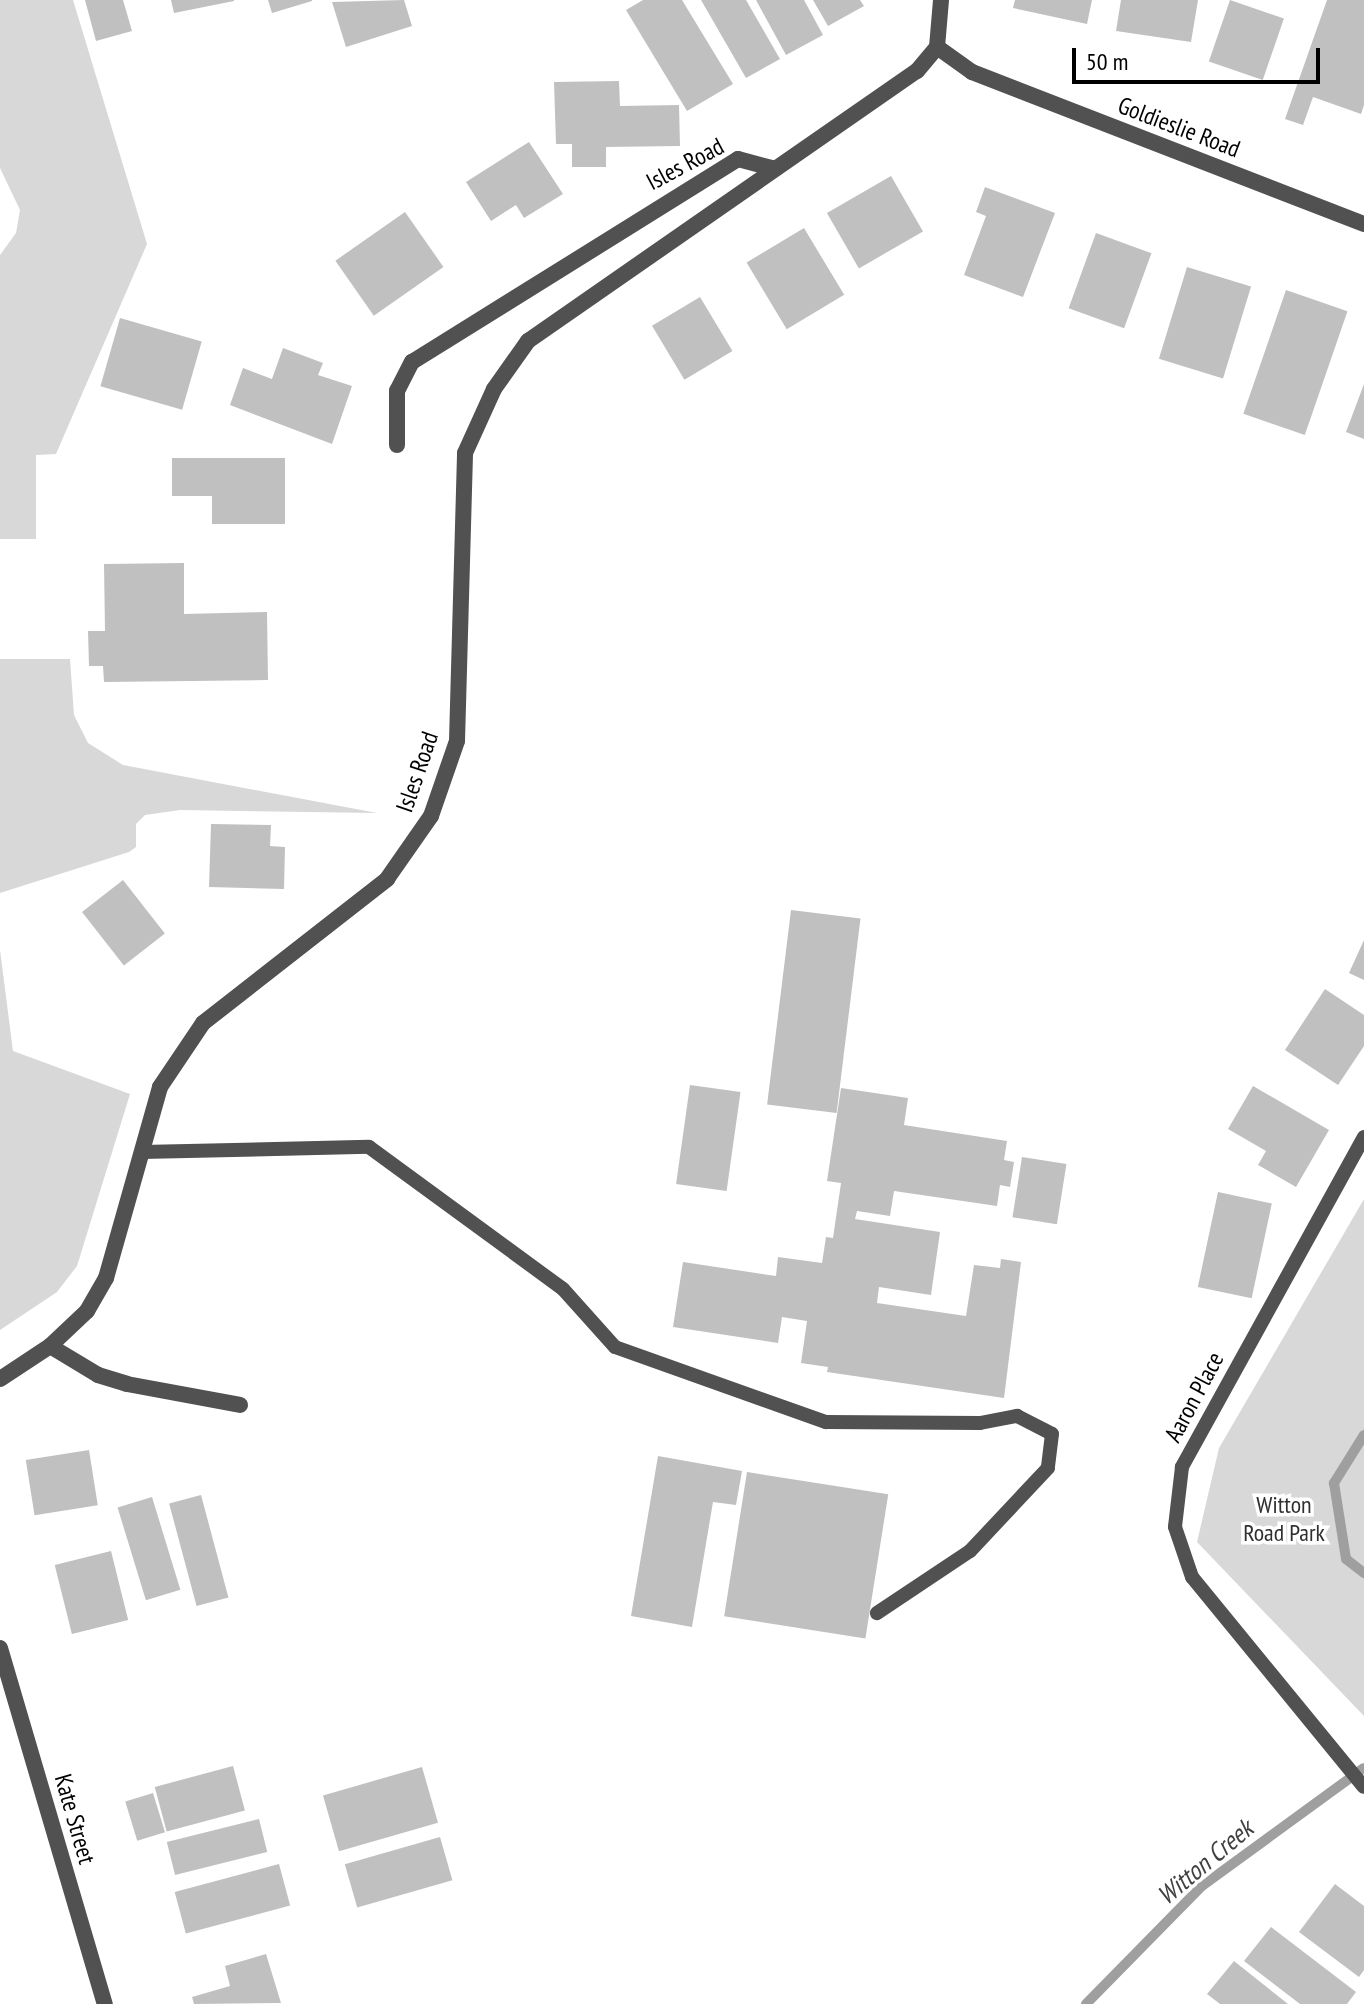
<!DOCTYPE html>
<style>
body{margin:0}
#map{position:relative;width:1364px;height:2004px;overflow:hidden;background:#fff;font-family:"PT Sans Narrow",sans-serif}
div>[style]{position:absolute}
.green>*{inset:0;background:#d8d8d8}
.stream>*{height:10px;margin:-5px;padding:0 5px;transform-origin:5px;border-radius:5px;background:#9f9f9f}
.building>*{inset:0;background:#c0c0c0;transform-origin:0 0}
.lane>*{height:14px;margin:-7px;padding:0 7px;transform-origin:7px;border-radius:7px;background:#515151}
.street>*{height:16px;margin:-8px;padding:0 8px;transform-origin:8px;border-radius:8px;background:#515151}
span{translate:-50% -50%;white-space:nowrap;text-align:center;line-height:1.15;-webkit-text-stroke:7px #fff;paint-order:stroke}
.street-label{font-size:24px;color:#000}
.park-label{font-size:24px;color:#2f2f2f}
.water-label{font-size:26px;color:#404040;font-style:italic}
.scale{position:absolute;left:1072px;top:48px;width:248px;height:36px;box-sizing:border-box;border:4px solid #000;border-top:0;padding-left:10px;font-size:24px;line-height:28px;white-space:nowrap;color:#000;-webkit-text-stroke:6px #fff;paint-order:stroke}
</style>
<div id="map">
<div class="green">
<div style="clip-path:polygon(0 0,73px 0,147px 244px,56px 454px,36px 455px,36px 539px,0 539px,0 255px,16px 233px,20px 210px,0 168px)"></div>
<div style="clip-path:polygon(0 659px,70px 659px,74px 715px,88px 743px,123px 765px,377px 813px,180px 810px,145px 815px,136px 824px,136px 847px,129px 852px,0 893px)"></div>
<div style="clip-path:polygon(0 950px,13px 1051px,130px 1094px,77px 1266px,57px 1292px,0 1330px)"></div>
<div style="clip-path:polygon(1364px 1199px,1364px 1716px,1197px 1542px,1219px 1448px)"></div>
</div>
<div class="stream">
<div style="left:1364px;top:1435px;width:57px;rotate:122deg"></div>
<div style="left:1334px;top:1483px;width:77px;rotate:81deg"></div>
<div style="left:1346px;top:1559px;width:23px;rotate:38deg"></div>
<div style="left:1086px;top:2004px;width:165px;rotate:-45.5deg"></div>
<div style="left:1202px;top:1886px;width:200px;rotate:-36.1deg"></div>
</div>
<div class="building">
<div style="clip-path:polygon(85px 0,123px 0,132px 31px,96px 41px)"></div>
<div style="clip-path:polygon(171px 0,234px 0,234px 1px,174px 13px)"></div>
<div style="clip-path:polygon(268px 0,312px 0,312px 1px,272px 13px)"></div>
<div style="clip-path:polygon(404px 0,412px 26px,346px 47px,332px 2px)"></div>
<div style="clip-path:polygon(643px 0,682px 0,733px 84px,687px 111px,626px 10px)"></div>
<div style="clip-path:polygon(701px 0,746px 0,780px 59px,746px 78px)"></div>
<div style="clip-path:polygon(756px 0,804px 0,823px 35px,786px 55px)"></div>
<div style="clip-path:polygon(813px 0,860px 0,864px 6px,828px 26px)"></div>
<div style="clip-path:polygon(1015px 0,1092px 0,1087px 24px,1013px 8px)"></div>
<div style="clip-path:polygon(1121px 0,1198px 0,1191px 42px,1116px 31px)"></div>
<div style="left:1230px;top:0;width:57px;height:65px;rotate:19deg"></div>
<div style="clip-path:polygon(1327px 0,1364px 0,1364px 105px,1361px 114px,1313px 97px,1303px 125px,1285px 119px)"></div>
<div style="clip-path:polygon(619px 81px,620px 106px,679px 105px,680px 146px,606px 147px,606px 167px,572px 167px,572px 144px,556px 144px,554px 82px)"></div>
<div style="clip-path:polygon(529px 142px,563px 194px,524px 218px,516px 205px,491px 221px,466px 182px)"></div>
<div style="left:891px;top:176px;width:64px;height:74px;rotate:60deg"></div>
<div style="clip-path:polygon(985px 187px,1055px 213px,1023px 297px,964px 275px,986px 216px,976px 212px)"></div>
<div style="left:405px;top:212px;width:67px;height:85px;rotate:55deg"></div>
<div style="left:804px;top:228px;width:78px;height:67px;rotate:59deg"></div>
<div style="left:1096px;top:233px;width:59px;height:80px;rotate:20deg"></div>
<div style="left:1187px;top:267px;width:67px;height:96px;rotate:17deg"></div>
<div style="left:1286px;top:290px;width:65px;height:131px;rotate:19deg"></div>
<div style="left:700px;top:297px;width:63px;height:56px;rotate:59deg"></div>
<div style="left:120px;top:318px;width:85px;height:71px;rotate:16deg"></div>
<div style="clip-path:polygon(283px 348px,323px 363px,318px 375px,352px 386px,332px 444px,230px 405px,243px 368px,272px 379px)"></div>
<div style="clip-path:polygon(1364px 384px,1364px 439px,1346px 432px)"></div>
<div style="clip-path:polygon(172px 458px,285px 458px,285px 524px,212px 524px,212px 496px,172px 496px)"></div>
<div style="clip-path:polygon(184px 563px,184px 614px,267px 612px,268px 680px,104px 682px,103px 666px,89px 666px,88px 631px,105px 631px,104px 564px)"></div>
<div style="clip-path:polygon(211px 824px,271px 825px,270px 846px,285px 847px,284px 889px,209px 887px)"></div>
<div style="left:123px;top:880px;width:68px;height:52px;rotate:52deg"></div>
<div style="left:791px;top:910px;width:70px;height:196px;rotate:7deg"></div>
<div style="clip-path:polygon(1364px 940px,1364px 980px,1349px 973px)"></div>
<div style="clip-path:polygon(1325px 989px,1364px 1015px,1364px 1046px,1338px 1085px,1285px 1050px)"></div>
<div style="left:690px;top:1085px;width:51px;height:100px;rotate:8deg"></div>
<div style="clip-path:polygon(1253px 1086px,1329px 1130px,1296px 1187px,1258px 1165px,1266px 1151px,1228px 1129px)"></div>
<div style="clip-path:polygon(841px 1088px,908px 1098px,904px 1125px,1007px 1141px,1004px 1160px,1014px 1162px,1010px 1187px,1000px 1185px,997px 1206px,894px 1191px,890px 1216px,857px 1211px,855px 1219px,940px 1232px,931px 1295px,879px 1287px,877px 1303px,966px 1316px,974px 1265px,1000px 1268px,1001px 1259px,1021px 1262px,1004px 1398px,827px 1372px,828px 1367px,801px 1363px,807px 1321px,782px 1317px,778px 1343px,673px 1327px,683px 1262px,776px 1276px,778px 1257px,822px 1263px,826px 1237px,833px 1238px,841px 1183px,827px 1181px)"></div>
<div style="left:1022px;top:1157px;width:45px;height:61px;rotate:9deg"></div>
<div style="left:1218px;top:1192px;width:55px;height:97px;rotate:12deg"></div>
<div style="left:89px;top:1450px;width:56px;height:64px;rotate:81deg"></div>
<div style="clip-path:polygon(658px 1456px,742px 1471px,736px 1505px,713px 1502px,692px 1627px,631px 1616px)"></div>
<div style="left:747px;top:1472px;width:143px;height:146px;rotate:9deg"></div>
<div style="left:201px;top:1495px;width:106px;height:33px;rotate:75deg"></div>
<div style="left:152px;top:1497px;width:97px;height:36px;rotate:73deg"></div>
<div style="left:111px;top:1551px;width:71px;height:58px;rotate:76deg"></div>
<div style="left:233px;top:1766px;width:46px;height:81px;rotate:75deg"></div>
<div style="left:422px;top:1767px;width:58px;height:103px;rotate:74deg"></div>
<div style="left:153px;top:1793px;width:41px;height:29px;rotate:73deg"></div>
<div style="left:259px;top:1819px;width:34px;height:95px;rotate:76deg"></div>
<div style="left:440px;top:1837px;width:45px;height:99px;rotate:74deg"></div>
<div style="left:279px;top:1864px;width:43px;height:108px;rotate:75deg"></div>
<div style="clip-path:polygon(1335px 1884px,1364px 1906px,1364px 1970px,1359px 1977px,1299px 1932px)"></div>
<div style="clip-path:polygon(1271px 1927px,1356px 1992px,1347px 2004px,1300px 2004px,1244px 1961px)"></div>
<div style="clip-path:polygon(266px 1954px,281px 2003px,194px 2004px,192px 1997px,230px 1986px,225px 1966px)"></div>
<div style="clip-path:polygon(1234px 1961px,1288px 2004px,1220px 2004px,1207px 1994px)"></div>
</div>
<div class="lane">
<div style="left:1364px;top:1137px;width:377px;rotate:118.9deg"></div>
<div style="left:1182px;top:1467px;width:60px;rotate:96.7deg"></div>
<div style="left:1175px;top:1527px;width:53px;rotate:71.2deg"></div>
<div style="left:1192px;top:1577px;width:271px;rotate:50.7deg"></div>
<div style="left:142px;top:1152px;width:227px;rotate:-1.3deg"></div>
<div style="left:369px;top:1147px;width:240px;rotate:36.2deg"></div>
<div style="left:563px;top:1289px;width:78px;rotate:48.1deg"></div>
<div style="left:615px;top:1347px;width:224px;rotate:19.6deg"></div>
<div style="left:826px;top:1422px;width:154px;rotate:0.4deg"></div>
<div style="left:980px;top:1423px;width:38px;rotate:-11deg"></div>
<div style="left:1017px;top:1416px;width:39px;rotate:27deg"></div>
<div style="left:1052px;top:1434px;width:34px;rotate:97deg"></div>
<div style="left:1048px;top:1468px;width:114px;rotate:133.2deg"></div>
<div style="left:970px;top:1551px;width:112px;rotate:146.3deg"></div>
</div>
<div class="street">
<div style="left:937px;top:47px;width:43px;rotate:35.5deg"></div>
<div style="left:972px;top:72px;width:420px;rotate:21.2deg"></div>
<div style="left:397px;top:445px;width:54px;rotate:-90deg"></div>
<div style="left:397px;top:391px;width:33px;rotate:-63deg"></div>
<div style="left:412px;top:362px;width:384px;rotate:-31.9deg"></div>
<div style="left:738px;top:159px;width:38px;rotate:15deg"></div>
<div style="left:50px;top:1346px;width:56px;rotate:31.1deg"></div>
<div style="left:98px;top:1375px;width:30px;rotate:17deg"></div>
<div style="left:127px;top:1384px;width:115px;rotate:10.5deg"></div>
<div style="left:0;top:1379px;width:60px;rotate:-33.4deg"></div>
<div style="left:50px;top:1346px;width:51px;rotate:-43.4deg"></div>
<div style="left:87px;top:1311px;width:38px;rotate:-60deg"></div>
<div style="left:106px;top:1278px;width:198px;rotate:-74.2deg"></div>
<div style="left:160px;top:1087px;width:77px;rotate:-56.1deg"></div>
<div style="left:203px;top:1023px;width:234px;rotate:-38deg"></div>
<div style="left:387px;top:879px;width:77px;rotate:-55.1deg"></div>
<div style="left:431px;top:816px;width:79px;rotate:-70.9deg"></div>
<div style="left:457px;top:741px;width:288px;rotate:-88.4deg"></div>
<div style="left:465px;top:453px;width:70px;rotate:-65.6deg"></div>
<div style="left:494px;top:389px;width:59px;rotate:-54.7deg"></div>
<div style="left:528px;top:341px;width:474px;rotate:-34.8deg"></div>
<div style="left:917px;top:71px;width:31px;rotate:-50deg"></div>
<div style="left:937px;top:47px;width:47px;rotate:-85.1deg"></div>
<div style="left:0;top:1648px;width:371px;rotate:73.6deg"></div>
</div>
<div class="street-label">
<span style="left:1179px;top:127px;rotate:21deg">Goldieslie Road</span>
<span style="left:685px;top:164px;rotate:-28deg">Isles Road</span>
<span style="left:417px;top:772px;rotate:-71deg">Isles Road</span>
<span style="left:1194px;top:1397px;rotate:-62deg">Aaron Place</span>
<span style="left:75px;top:1819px;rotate:74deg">Kate Street</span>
</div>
<div class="park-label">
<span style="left:1284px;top:1519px">Witton<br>Road Park</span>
</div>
<div class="water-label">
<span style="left:1205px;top:1862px;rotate:-40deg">Witton Creek</span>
</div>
<div class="scale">50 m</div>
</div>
